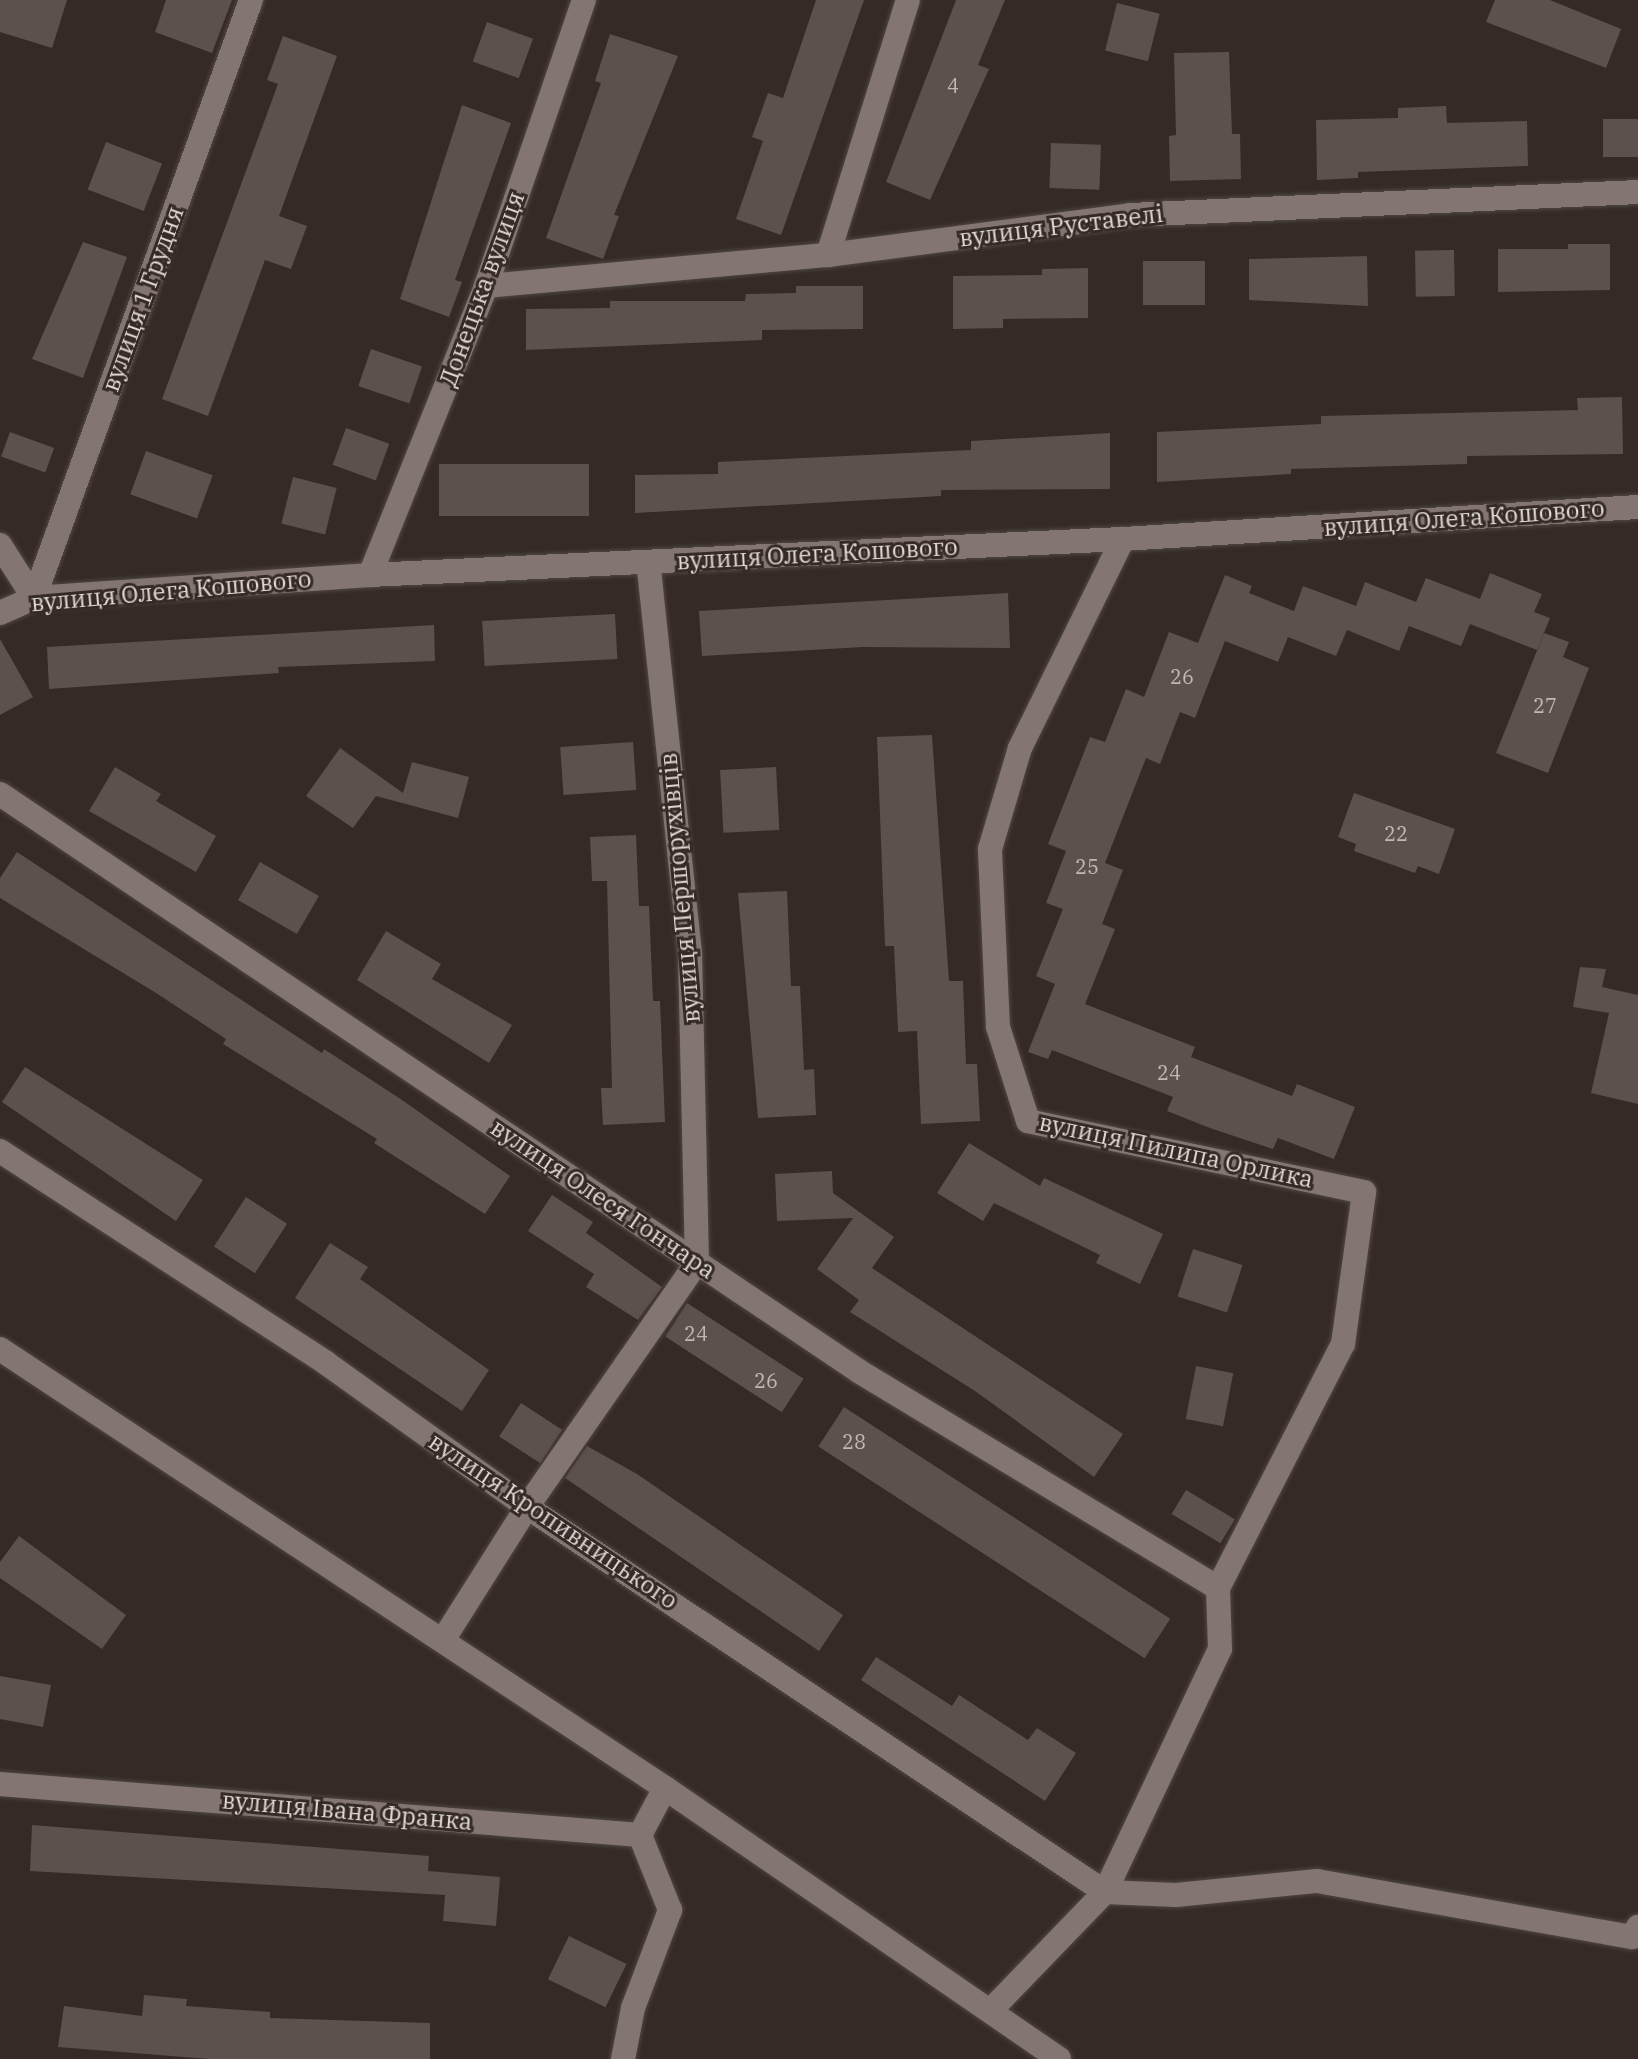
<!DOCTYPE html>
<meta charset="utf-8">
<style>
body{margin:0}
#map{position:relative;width:1638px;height:2059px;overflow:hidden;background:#352a26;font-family:"IBM Plex Serif",serif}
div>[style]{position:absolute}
.building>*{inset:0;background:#5c514d;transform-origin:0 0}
.roads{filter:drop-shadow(0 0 2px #4f4743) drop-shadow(0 0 2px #4f4743)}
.minor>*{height:24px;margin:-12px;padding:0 12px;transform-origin:12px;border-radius:12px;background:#837672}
span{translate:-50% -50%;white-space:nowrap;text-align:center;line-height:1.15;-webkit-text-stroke:6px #352a26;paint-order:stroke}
.number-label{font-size:20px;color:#c0b8b4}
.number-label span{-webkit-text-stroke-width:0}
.street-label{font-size:24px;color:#e1dad7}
</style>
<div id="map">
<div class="building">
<div style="clip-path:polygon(0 0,67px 0,52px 48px,0 32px)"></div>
<div style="clip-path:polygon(166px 0,232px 0,212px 53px,155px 32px)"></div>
<div style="clip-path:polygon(816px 0,864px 0,781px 235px,736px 219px,763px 141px,752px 137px,768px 93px,783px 98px)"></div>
<div style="clip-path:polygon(956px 0,1005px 0,978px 65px,989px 69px,930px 200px,886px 182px)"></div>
<div style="clip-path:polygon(1495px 0,1550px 0,1621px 29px,1606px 68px,1486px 22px)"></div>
<div style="left:1117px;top:3px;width:44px;height:49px;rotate:14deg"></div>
<div style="left:487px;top:22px;width:49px;height:42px;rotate:20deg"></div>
<div style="clip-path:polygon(610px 34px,678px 56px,614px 215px,619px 216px,603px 259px,546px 238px,601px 83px,595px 81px)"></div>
<div style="clip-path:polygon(283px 36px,337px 56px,279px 216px,307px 226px,291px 269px,265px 260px,208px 416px,162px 399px,278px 84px,267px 80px)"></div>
<div style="clip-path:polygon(1229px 52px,1232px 134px,1240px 134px,1241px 179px,1170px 181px,1169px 136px,1176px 135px,1174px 53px)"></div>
<div style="clip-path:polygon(462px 105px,511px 123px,455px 280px,462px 282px,449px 317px,400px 299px)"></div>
<div style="clip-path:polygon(1446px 106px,1447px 123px,1527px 121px,1528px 166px,1358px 172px,1358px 178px,1317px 180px,1316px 120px,1398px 118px,1398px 108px)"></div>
<div style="left:1638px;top:119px;width:38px;height:35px;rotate:90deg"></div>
<div style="left:106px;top:142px;width:60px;height:51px;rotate:21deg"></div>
<div style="left:1051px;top:143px;width:50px;height:45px;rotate:2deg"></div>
<div style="clip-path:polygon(83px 242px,127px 257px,83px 378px,32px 359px)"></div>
<div style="clip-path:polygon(1568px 244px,1610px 244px,1610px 290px,1498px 292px,1498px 249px,1568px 249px)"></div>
<div style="left:1454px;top:250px;width:46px;height:39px;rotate:89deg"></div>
<div style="clip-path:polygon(1367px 256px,1368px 306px,1249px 300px,1249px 259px)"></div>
<div style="left:1143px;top:261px;width:62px;height:44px"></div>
<div style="clip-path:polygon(1088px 268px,1088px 318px,1003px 319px,1003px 328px,953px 329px,953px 276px,1042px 275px,1042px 269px)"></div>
<div style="clip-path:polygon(796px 286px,863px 286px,863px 329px,762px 330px,762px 340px,526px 350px,526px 309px,610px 308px,610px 301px,745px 301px,746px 294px,796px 293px)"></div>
<div style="left:371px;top:349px;width:54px;height:39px;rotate:19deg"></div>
<div style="clip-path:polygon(1622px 397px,1623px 454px,1467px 456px,1467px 464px,1291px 469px,1291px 474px,1157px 482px,1157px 432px,1321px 424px,1321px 416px,1578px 410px,1577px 398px)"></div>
<div style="left:346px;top:428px;width:46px;height:39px;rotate:20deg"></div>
<div style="left:10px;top:432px;width:47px;height:26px;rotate:20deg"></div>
<div style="clip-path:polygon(1110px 433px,1110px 489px,941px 490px,941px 496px,635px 513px,635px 475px,718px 474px,718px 462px,971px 450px,971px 441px)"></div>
<div style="left:146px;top:451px;width:71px;height:46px;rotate:20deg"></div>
<div style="left:589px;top:464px;width:52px;height:150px;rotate:90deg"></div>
<div style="left:293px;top:477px;width:45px;height:48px;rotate:14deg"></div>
<div style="clip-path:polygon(1490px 573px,1542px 594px,1534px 612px,1550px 618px,1537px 650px,1470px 624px,1461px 646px,1409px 626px,1399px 651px,1347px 630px,1336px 656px,1288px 637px,1278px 662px,1225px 641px,1195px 718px,1180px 712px,1160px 764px,1146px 758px,1105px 863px,1123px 870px,1102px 924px,1115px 929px,1085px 1004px,1195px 1047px,1191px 1057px,1292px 1096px,1297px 1084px,1355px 1107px,1334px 1159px,1278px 1138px,1273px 1149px,1210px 1128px,1167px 1111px,1173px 1097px,1052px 1050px,1048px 1059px,1028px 1052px,1055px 984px,1036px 976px,1063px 909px,1046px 903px,1066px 851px,1048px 844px,1090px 737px,1105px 742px,1126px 689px,1144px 697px,1169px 632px,1198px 643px,1225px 575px,1252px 586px,1249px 593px,1294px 611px,1303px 586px,1356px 606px,1365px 582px,1416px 602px,1426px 578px,1480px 599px)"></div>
<div style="clip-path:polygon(1008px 593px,1010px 648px,863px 647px,702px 656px,699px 611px)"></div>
<div style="left:615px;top:614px;width:45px;height:133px;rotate:87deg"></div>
<div style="clip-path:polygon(434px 625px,435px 661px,278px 667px,279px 673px,49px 689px,47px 647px)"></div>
<div style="clip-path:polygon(1544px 633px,1569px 642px,1563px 657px,1589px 668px,1548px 773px,1496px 753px)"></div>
<div style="clip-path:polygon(0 639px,33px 697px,0 715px)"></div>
<div style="clip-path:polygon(932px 735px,949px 981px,963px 981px,966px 1064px,977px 1064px,980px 1121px,921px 1124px,917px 1031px,898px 1032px,894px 946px,885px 946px,877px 737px)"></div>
<div style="left:633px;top:742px;width:48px;height:73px;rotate:86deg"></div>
<div style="clip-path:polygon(340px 748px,403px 793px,412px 762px,469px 777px,458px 818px,376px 796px,353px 828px,306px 796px)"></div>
<div style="clip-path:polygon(115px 767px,161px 794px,156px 801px,216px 836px,196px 872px,89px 811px)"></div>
<div style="left:776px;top:767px;width:63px;height:56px;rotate:87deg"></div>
<div style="clip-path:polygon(1354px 793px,1455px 829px,1439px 874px,1418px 866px,1415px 873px,1354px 851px,1356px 844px,1338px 837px)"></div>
<div style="clip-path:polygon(636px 835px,639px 906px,649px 906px,653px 1001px,660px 1001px,665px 1122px,603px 1125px,601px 1088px,612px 1088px,607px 881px,592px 881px,590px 837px)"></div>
<div style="clip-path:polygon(17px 852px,322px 1053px,324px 1049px,402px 1100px,510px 1176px,485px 1214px,374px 1143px,377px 1139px,223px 1044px,226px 1039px,156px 993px,0 898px,0 878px)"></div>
<div style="left:260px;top:862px;width:68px;height:44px;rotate:30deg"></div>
<div style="clip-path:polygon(787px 891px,791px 986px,800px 986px,804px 1070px,814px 1069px,816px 1115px,758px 1118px,738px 893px)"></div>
<div style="clip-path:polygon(386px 931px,441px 964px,432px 979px,512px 1025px,489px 1063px,357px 980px)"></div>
<div style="clip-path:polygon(1580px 967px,1606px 969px,1602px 987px,1638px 995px,1638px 1104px,1591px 1093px,1609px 1013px,1573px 1007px)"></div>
<div style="clip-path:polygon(25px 1067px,203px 1180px,176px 1221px,2px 1102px)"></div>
<div style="clip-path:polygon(969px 1143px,1040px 1186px,1044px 1178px,1163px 1234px,1140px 1284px,1096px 1263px,1100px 1255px,994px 1203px,983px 1221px,937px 1193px)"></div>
<div style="clip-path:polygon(832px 1171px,833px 1193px,894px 1237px,872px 1268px,1123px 1434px,1094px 1477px,975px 1391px,850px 1312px,859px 1300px,817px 1269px,853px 1218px,777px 1221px,775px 1174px)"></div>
<div style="clip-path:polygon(552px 1195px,593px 1222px,586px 1233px,662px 1287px,638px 1320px,586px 1287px,594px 1274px,528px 1231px)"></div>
<div style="left:246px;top:1197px;width:49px;height:59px;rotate:33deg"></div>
<div style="clip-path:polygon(330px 1243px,368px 1267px,360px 1279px,489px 1370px,462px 1411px,295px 1298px)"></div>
<div style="left:1193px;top:1249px;width:52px;height:50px;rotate:18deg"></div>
<div style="left:687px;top:1303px;width:139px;height:40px;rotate:33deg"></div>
<div style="left:1196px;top:1366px;width:38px;height:54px;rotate:11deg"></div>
<div style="left:521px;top:1403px;width:49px;height:40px;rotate:33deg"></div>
<div style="left:844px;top:1407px;width:389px;height:47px;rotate:33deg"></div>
<div style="clip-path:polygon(587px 1446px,637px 1474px,843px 1615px,819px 1651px,565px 1478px)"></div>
<div style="left:1186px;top:1490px;width:57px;height:28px;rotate:31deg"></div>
<div style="clip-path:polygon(19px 1536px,126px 1615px,102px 1649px,0 1578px,0 1562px)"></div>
<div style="clip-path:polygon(876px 1657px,952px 1706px,959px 1695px,1028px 1740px,1037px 1728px,1076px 1753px,1045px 1801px,861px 1680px)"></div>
<div style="clip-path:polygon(0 1676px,51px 1685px,43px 1727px,0 1719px)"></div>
<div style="clip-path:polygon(32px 1825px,429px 1856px,428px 1871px,500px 1877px,496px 1926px,443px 1921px,445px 1895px,30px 1871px)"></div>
<div style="left:569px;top:1936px;width:64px;height:48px;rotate:26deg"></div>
<div style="clip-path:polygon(144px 1995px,187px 1999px,186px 2006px,270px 2012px,270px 2018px,430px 2023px,430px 2059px,209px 2059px,58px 2047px,64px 2006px,142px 2016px)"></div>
</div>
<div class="roads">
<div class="minor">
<div style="left:828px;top:255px;width:267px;rotate:-72.6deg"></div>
<div style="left:486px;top:286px;width:343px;rotate:-5.2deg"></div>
<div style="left:828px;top:255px;width:305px;rotate:-7.5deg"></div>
<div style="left:1130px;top:215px;width:509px;rotate:-2.59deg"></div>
<div style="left:0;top:545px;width:63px;rotate:57.3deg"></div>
<div style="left:370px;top:575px;width:311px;rotate:-68.1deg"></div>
<div style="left:486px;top:286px;width:302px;rotate:-71.1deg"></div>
<div style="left:34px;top:598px;width:636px;rotate:-70.06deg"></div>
<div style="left:0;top:613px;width:37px;rotate:-24deg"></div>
<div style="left:34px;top:598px;width:337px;rotate:-3.9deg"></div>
<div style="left:370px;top:575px;width:754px;rotate:-2.74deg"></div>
<div style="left:1123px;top:539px;width:516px;rotate:-3.56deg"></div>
<div style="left:0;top:794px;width:1036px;rotate:33.9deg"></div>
<div style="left:860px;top:1372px;width:418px;rotate:31.1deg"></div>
<div style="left:0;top:1151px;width:389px;rotate:33deg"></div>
<div style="left:326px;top:1363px;width:247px;rotate:35.6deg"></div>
<div style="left:527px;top:1507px;width:694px;rotate:33.67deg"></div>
<div style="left:1105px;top:1892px;width:71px;rotate:2.4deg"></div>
<div style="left:1176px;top:1895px;width:142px;rotate:-5.7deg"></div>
<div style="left:1317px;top:1881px;width:320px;rotate:10.1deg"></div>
<div style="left:1632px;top:1937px;width:12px;rotate:-59deg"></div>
<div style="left:0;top:1349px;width:797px;rotate:33.43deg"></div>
<div style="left:665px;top:1788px;width:478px;rotate:34.5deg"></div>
<div style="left:443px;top:1640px;width:157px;rotate:-57.7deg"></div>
<div style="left:527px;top:1507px;width:298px;rotate:-55.2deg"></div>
<div style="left:697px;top:1262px;width:309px;rotate:-91.3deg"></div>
<div style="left:690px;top:953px;width:393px;rotate:-96.1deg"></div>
<div style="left:0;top:1784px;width:642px;rotate:4.56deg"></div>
<div style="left:640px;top:1835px;width:53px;rotate:-62deg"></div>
<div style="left:991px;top:2010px;width:164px;rotate:-46deg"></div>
<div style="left:1105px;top:1892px;width:269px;rotate:-64.7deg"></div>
<div style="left:1220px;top:1649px;width:61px;rotate:-91.9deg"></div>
<div style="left:1218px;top:1588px;width:274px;rotate:-62.9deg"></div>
<div style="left:1343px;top:1344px;width:153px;rotate:-82.1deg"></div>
<div style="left:1364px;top:1192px;width:343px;rotate:-168.1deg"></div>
<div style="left:1028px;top:1121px;width:99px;rotate:-107.7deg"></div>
<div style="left:998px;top:1027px;width:178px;rotate:-92.6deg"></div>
<div style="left:990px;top:849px;width:105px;rotate:-73.5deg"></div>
<div style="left:1020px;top:748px;width:233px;rotate:-63.8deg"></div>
<div style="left:623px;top:2059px;width:52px;rotate:-78.9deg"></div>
<div style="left:633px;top:2008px;width:105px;rotate:-69.3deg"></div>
<div style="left:670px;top:1910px;width:81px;rotate:-111.8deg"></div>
</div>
</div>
<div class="number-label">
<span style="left:953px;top:85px">4</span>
<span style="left:1182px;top:676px">26</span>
<span style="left:1545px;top:705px">27</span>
<span style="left:1396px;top:833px">22</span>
<span style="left:1087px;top:866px">25</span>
<span style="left:1169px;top:1072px">24</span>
<span style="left:696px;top:1333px">24</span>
<span style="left:766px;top:1380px">26</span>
<span style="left:854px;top:1441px">28</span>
</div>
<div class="street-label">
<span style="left:1061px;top:226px;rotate:-7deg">вулиця Руставелі</span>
<span style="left:482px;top:289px;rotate:-70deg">Донецька вулиця</span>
<span style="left:143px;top:299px;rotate:-70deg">вулиця 1 Грудня</span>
<span style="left:1464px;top:518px;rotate:-4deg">вулиця Олега Кошового</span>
<span style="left:817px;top:554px;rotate:-3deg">вулиця Олега Кошового</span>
<span style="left:171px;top:591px;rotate:-5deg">вулиця Олега Кошового</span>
<span style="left:680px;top:888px;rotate:-95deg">вулиця Першорухівців</span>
<span style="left:1176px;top:1151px;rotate:12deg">вулиця Пилипа Орлика</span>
<span style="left:603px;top:1199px;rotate:34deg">вулиця Олеся Гончара</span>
<span style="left:553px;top:1521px;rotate:34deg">вулиця Кропивницького</span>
<span style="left:347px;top:1811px;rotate:5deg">вулиця Івана Франка</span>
</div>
</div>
